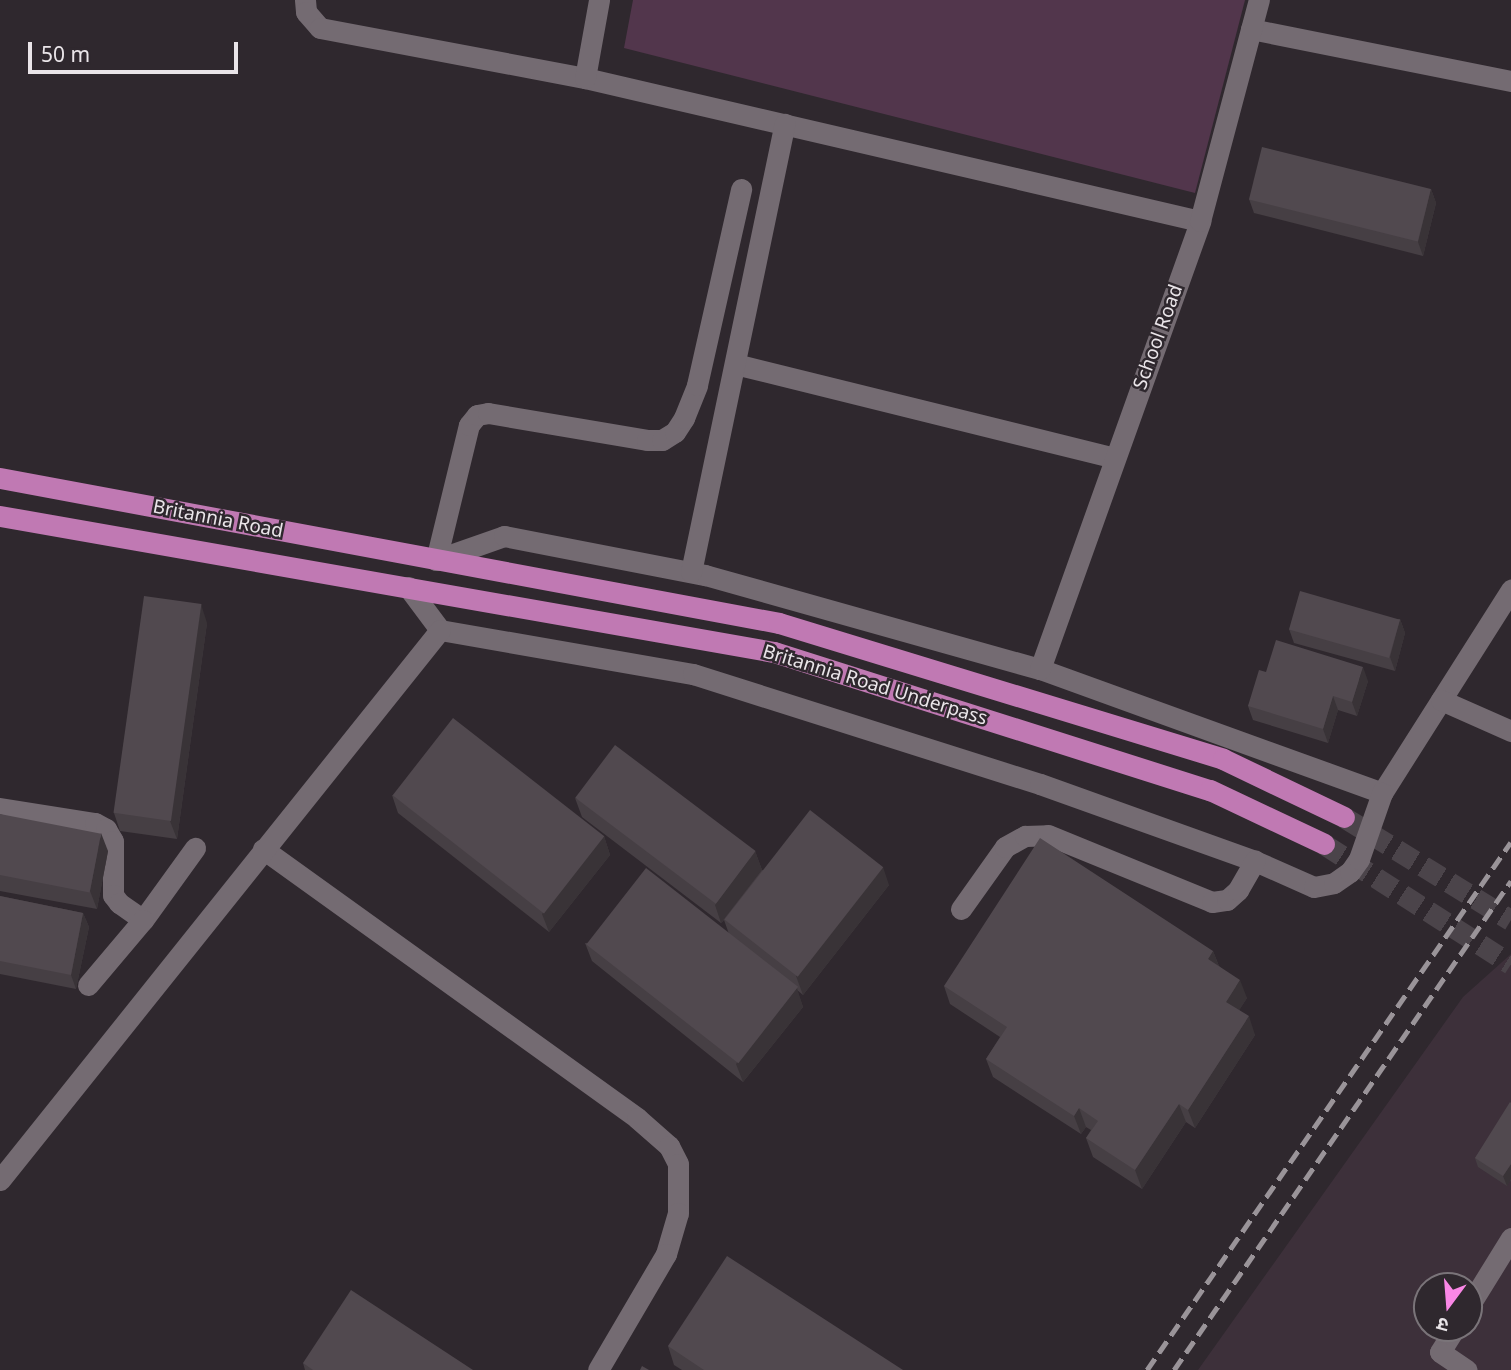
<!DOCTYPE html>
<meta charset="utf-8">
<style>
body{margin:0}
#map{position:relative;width:1511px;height:1370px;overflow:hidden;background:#2f282e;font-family:"Noto Sans","Noto Sans Devanagari",sans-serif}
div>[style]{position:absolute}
.built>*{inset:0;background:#3d303a}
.green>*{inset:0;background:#52364c}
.major-tunnel>*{height:21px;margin-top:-10.5px;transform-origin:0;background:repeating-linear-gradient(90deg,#4b444a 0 21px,transparent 0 31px)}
.minor>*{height:21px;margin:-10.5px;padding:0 10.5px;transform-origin:10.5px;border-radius:10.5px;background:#746b72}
.major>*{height:21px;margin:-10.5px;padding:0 10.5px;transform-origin:10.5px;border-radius:10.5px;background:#c079b3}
.rail>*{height:5px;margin-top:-2.5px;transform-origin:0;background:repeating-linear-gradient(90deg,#9a9499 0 14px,transparent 0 21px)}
.wall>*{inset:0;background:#463f44}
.shaded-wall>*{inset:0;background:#393337}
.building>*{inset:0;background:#51494f;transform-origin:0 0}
span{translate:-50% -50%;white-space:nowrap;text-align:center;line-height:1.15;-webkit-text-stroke:5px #2f282e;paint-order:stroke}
.street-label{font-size:19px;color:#eae5e9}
.north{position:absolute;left:1413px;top:1272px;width:70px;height:70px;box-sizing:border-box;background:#2f282e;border:2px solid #7a7479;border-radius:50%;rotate:196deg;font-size:19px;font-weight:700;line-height:28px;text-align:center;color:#eae5e9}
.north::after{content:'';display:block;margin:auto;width:24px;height:32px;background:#fa87e6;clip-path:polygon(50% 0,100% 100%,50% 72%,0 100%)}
.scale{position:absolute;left:28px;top:42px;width:210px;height:32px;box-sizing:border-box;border:4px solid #eae5e9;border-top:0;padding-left:9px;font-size:21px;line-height:24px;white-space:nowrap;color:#eae5e9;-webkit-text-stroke:5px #2f282e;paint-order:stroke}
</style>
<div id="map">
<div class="built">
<div style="clip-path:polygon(evenodd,1511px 954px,1511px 1370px,1198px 1370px,1463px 997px,1511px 954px,1427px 1286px,1469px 1286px,1469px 1328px,1427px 1328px,1427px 1286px)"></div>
</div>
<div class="green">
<div style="clip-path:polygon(633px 0,1245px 0,1195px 193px,624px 48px)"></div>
</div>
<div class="major-tunnel">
<div style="left:1344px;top:817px;width:196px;rotate:31.7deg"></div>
<div style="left:1324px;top:844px;width:222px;rotate:32.7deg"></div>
</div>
<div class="minor">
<div style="left:305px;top:0;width:12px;rotate:85deg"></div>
<div style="left:306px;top:12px;width:21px;rotate:49deg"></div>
<div style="left:320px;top:28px;width:270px;rotate:10.7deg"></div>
<div style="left:585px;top:78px;width:631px;rotate:13.09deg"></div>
<div style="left:1251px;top:29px;width:265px;rotate:11.3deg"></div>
<div style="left:585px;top:78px;width:79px;rotate:-79.8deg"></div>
<div style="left:735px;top:364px;width:391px;rotate:13.9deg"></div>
<div style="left:436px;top:560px;width:72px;rotate:-19.4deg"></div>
<div style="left:504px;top:536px;width:205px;rotate:11deg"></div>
<div style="left:705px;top:575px;width:348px;rotate:15.7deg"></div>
<div style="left:1040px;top:669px;width:364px;rotate:19.9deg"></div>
<div style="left:1382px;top:793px;width:241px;rotate:-57.6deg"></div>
<div style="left:436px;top:560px;width:139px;rotate:-76.3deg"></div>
<div style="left:469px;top:425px;width:13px;rotate:-51deg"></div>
<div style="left:477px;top:415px;width:11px;rotate:-10deg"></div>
<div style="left:488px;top:413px;width:161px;rotate:9.6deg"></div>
<div style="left:647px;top:440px;width:15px"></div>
<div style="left:662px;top:440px;width:15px;rotate:-32deg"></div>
<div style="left:675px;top:432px;width:17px;rotate:-57deg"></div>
<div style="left:684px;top:418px;width:35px;rotate:-68deg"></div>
<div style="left:697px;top:385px;width:201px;rotate:-77.3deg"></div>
<div style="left:691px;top:572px;width:458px;rotate:-78.2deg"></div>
<div style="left:408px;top:587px;width:54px;rotate:53.3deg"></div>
<div style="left:440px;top:630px;width:257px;rotate:9.9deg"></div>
<div style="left:693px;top:674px;width:364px;rotate:17.6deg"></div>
<div style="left:1040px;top:784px;width:228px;rotate:19.7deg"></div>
<div style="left:1255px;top:861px;width:64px;rotate:23.8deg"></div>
<div style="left:1314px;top:887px;width:20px;rotate:-11deg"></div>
<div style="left:1334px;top:883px;width:19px;rotate:-35deg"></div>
<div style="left:1350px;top:872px;width:16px;rotate:-55deg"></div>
<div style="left:1359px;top:859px;width:70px;rotate:-70.8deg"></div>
<div style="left:1040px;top:669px;width:476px;rotate:-70.3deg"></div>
<div style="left:1200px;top:221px;width:229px;rotate:-75.1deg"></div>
<div style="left:1441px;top:700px;width:77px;rotate:23.9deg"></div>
<div style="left:0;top:808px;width:96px;rotate:9deg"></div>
<div style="left:95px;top:823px;width:13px;rotate:29deg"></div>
<div style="left:106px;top:829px;width:14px;rotate:60deg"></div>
<div style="left:113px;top:841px;width:54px;rotate:90deg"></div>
<div style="left:113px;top:895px;width:10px;rotate:53deg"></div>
<div style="left:119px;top:903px;width:29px;rotate:35deg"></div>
<div style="left:143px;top:920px;width:89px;rotate:-54.2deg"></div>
<div style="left:263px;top:849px;width:461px;rotate:35.7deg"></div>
<div style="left:637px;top:1118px;width:43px;rotate:41.2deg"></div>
<div style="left:669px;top:1146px;width:20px;rotate:63deg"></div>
<div style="left:678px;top:1164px;width:49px;rotate:90deg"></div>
<div style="left:678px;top:1213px;width:43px;rotate:106.3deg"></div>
<div style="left:666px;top:1254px;width:134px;rotate:120.4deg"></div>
<div style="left:961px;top:909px;width:76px;rotate:-54.6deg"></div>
<div style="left:1005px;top:847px;width:23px;rotate:-29deg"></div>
<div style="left:1025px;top:836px;width:23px;rotate:-2deg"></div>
<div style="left:1048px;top:835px;width:177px;rotate:22.2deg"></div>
<div style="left:1212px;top:902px;width:15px;rotate:-8deg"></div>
<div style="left:1227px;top:900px;width:15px;rotate:-42deg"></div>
<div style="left:1238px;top:890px;width:34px;rotate:-60deg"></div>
<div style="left:88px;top:985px;width:85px;rotate:-49.8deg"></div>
<div style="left:0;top:1180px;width:704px;rotate:-51.34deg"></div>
<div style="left:1469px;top:1306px;width:80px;rotate:-58.3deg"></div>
<div style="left:1455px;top:1328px;width:28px;rotate:122deg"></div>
<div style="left:1440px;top:1352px;width:32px;rotate:34deg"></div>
</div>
<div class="major">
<div style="left:0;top:478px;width:792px;rotate:10.54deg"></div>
<div style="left:779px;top:623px;width:464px;rotate:17deg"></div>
<div style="left:1223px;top:759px;width:134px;rotate:25.6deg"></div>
<div style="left:0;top:516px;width:786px;rotate:9.97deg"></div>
<div style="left:774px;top:652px;width:457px;rotate:17.6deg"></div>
<div style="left:1210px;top:790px;width:126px;rotate:25.3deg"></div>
</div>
<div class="rail">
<div style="left:1147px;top:1370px;width:641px;rotate:-55.42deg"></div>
<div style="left:1174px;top:1370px;width:594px;rotate:-55.43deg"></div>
</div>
<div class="wall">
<div style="clip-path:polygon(1431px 189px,1436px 203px,1423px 256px,1254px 213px,1249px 199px)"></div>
<div style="clip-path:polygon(1400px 619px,1405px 633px,1395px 671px,1294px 643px,1289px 629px)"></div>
<div style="clip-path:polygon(207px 623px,177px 839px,120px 831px,114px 813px)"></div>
<div style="clip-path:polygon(1266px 672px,1368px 681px,1357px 716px,1338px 710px,1328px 743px,1253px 720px,1248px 706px)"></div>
<div style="clip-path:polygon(392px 795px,604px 836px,610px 855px,549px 932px,398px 813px)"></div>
<div style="clip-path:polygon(575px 798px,755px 851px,762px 870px,889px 885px,803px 995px,797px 990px,803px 1007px,743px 1082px,592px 961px,585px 943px,729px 934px,724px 920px,721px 923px,582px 817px)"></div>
<div style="clip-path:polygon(0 814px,108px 851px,97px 909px,0 891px)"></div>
<div style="clip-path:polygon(0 896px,83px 913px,89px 927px,76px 989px,0 974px)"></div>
<div style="clip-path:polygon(1213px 951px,1219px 966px,1247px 998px,1239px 1010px,1255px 1035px,1195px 1128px,1186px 1122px,1142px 1189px,1093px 1157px,1086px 1138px,1091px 1130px,1086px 1127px,1081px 1134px,993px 1077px,986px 1059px,1000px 1037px,950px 1004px,944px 986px)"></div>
<div style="clip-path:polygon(1511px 1103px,1511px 1182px,1510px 1180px,1507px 1186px,1478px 1167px,1475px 1158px)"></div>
<div style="clip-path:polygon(668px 1346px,903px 1370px,682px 1370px,674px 1365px)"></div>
<div style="clip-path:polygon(303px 1363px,473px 1370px,305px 1370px)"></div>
</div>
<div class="shaded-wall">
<div style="clip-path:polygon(1431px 189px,1436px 203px,1423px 256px,1418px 242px)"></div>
<div style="clip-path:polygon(201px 604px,207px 623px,177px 839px,170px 821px)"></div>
<div style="clip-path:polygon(1400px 619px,1405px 633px,1395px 671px,1390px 657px)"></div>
<div style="clip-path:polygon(1363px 667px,1368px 681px,1357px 716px,1352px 702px)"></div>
<div style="clip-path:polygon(1333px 696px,1338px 710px,1328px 743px,1323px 729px)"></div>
<div style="clip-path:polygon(101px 833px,108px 851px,97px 909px,90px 891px)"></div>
<div style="clip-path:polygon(604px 836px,610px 855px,549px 932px,542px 914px)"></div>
<div style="clip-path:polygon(755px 851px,762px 870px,721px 923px,715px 905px)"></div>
<div style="clip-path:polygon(883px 867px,889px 885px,803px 995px,796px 976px)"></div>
<div style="clip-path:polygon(83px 913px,89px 927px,76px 989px,71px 975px)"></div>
<div style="clip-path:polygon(1213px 951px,1220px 969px,1208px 959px)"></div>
<div style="clip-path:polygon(1240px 980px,1247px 998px,1233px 1020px,1226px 1002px)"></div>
<div style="clip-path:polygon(797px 988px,803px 1007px,743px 1082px,736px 1064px)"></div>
<div style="clip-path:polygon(1249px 1016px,1255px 1035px,1195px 1128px,1188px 1110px)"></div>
<div style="clip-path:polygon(1179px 1104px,1186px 1122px,1142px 1189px,1135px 1170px)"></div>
<div style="clip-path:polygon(1079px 1108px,1086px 1127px,1081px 1134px,1074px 1116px)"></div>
<div style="clip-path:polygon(1511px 1164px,1511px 1179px,1507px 1186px,1503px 1176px)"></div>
</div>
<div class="building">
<div style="left:1262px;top:147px;width:174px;height:54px;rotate:14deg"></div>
<div style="left:1300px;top:591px;width:104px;height:40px;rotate:16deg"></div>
<div style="left:144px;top:596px;width:58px;height:219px;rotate:8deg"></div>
<div style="clip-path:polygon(1276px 640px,1363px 667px,1352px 702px,1333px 696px,1323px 729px,1248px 706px,1259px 670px,1266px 672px)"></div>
<div style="left:453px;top:718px;width:192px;height:98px;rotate:38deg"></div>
<div style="left:615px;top:745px;width:176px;height:66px;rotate:37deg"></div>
<div style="left:810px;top:810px;width:93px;height:139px;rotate:38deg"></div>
<div style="left:0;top:814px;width:103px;height:60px;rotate:11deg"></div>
<div style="clip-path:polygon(1040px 838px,1213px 951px,1208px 959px,1240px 980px,1226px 1002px,1249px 1016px,1188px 1110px,1179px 1104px,1135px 1170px,1086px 1138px,1098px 1121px,1079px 1108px,1074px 1116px,986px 1059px,1007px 1027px,944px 986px)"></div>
<div style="left:646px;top:868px;width:193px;height:97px;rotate:38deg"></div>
<div style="clip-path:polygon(0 896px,83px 913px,71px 975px,0 961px)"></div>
<div style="clip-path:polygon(1510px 1102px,1511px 1103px,1511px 1164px,1503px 1176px,1475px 1158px)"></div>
<div style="clip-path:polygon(727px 1256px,903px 1370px,704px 1370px,668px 1346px)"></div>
<div style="clip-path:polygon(351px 1290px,473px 1370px,313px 1370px,303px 1363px)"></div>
<div style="clip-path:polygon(642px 1366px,649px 1370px,640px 1370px)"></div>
</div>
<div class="street-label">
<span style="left:1158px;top:337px;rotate:-70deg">School Road</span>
<span style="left:218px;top:519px;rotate:11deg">Britannia Road</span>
<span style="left:875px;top:685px;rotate:17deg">Britannia Road Underpass</span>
</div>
<div class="north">उ</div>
<div class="scale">50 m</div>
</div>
